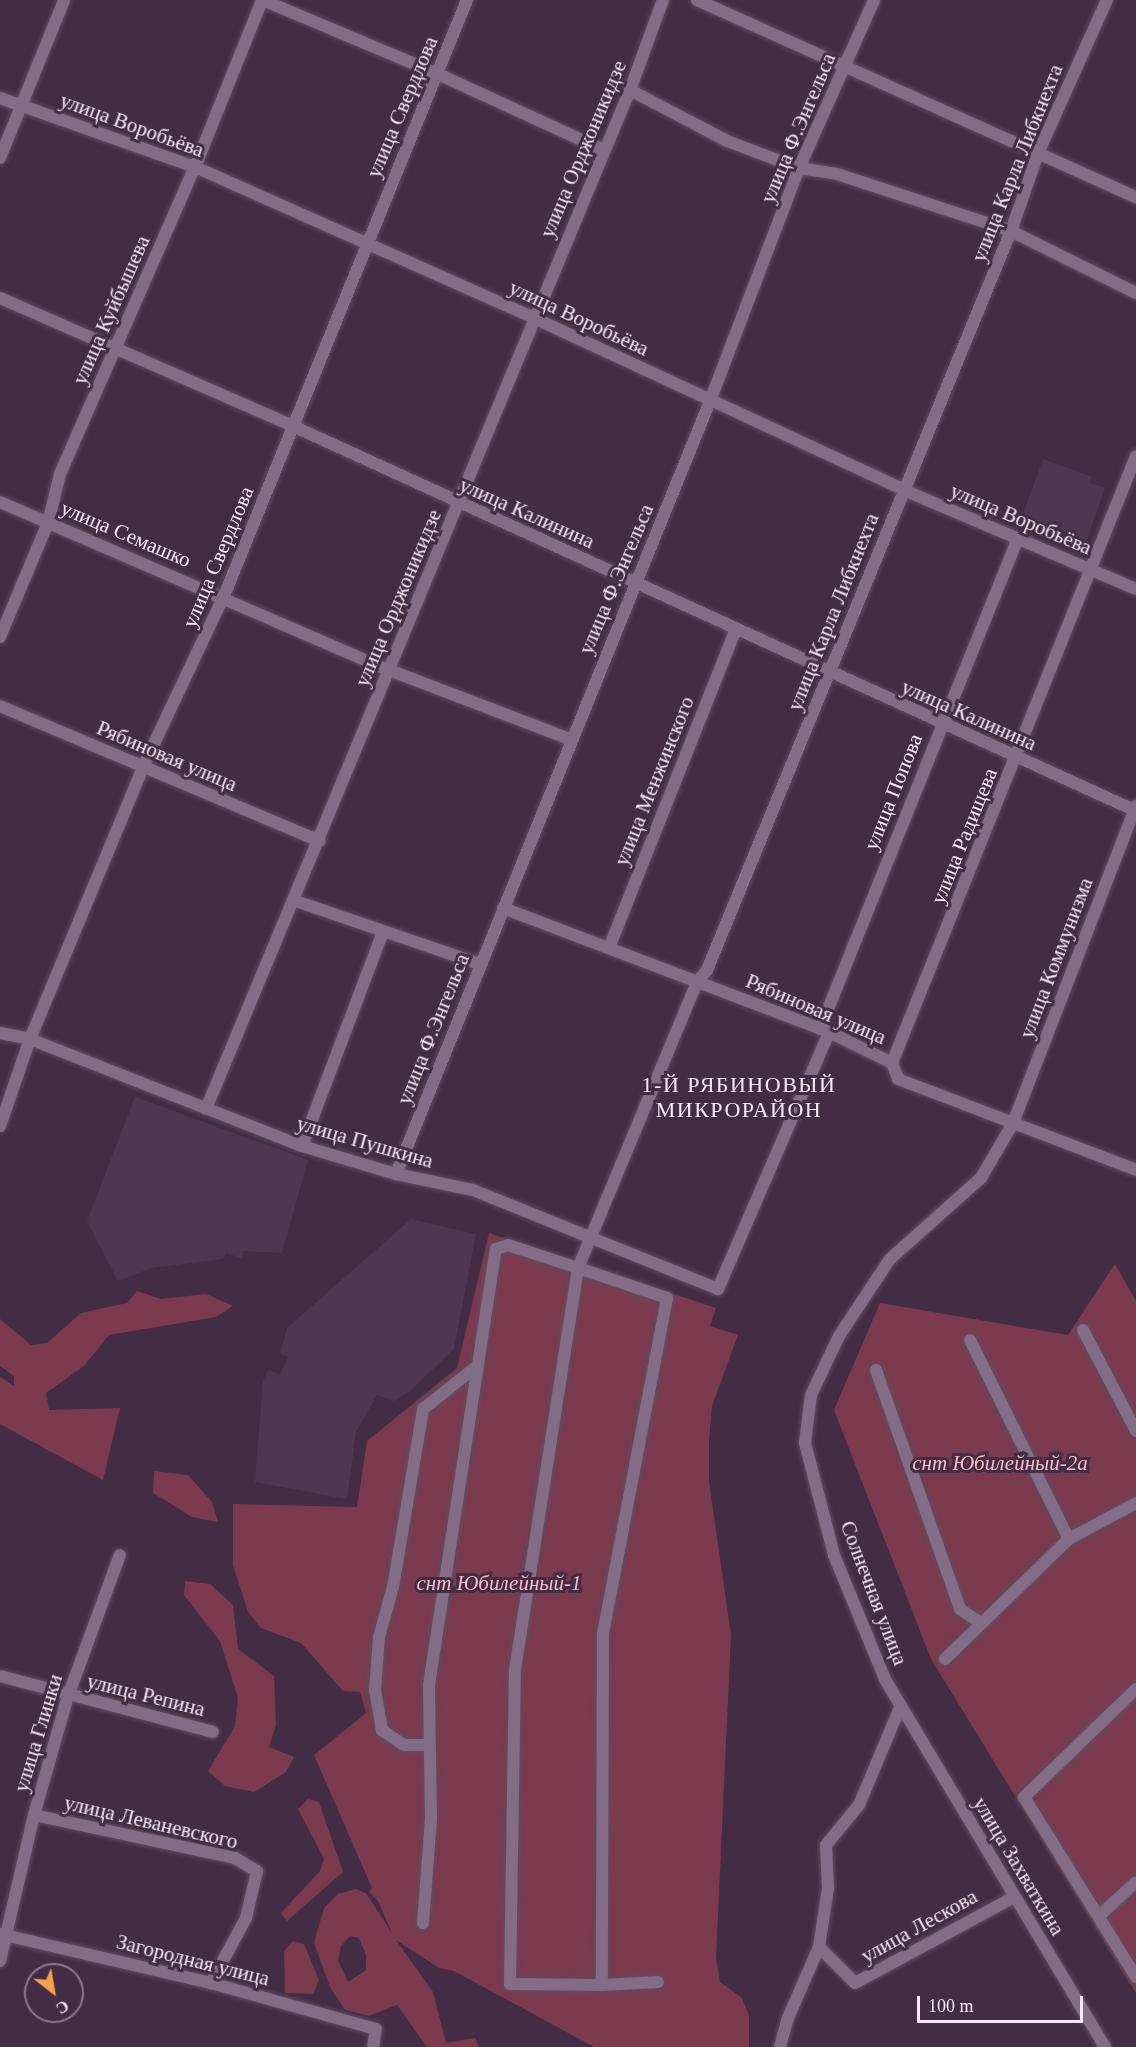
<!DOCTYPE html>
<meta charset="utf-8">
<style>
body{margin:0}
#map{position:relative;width:1136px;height:2047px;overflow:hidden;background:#422d44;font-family:"Times New Roman",serif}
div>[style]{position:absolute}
.built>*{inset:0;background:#4f3752}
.green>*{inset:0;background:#7c3a4e}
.roads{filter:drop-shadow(0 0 2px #5e4c5f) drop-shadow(0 0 2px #5e4c5f)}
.minor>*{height:12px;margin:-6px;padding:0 6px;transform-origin:6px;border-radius:6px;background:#836c85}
span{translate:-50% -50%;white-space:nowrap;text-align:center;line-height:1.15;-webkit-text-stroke:6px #422d44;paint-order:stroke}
.street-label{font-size:21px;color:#f6e8f7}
.park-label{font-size:21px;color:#fdbbca;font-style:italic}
.neighbourhood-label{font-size:22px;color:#f6e8f7;letter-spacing:1.5px}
.north{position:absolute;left:24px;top:1963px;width:60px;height:60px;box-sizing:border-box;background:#422d44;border:2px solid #8a788c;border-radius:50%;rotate:149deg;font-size:16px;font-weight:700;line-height:24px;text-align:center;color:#f6e8f7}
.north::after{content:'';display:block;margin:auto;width:21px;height:27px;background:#f8a14a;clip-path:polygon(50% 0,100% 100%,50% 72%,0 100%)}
.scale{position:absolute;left:917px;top:1996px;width:166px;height:27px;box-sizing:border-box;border:3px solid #f6e8f7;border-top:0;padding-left:8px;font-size:18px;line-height:21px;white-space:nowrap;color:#f6e8f7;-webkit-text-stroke:4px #422d44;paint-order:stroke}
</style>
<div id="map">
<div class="built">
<div style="clip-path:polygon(1043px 459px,1092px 477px,1090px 483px,1105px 488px,1086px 542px,1021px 519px)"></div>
<div style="clip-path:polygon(135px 1097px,308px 1160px,282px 1253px,244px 1251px,241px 1258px,226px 1253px,223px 1259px,152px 1268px,118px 1281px,87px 1221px)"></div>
<div style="clip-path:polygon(411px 1219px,476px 1234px,454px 1349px,408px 1393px,394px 1401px,377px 1395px,356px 1432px,347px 1499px,255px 1482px,263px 1381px,268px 1370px,280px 1374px,288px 1357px,280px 1354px,287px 1328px)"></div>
</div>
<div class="green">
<div style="clip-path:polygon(evenodd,489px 1233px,716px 1308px,710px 1326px,738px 1335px,712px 1406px,709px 1440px,709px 1482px,731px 1635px,716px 1958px,720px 1982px,742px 1998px,749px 2016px,749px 2047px,594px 2047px,454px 1971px,439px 1968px,396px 1940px,433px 1992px,446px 2043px,475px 2038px,479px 2047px,427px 2047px,397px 2005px,369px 2016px,345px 2010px,330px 1987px,314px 1943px,324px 1908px,338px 1894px,356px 1889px,366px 1893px,392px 1933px,378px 1901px,369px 1892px,372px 1888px,314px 1755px,366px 1713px,360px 1692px,343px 1691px,301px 1643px,261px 1628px,248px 1612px,233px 1565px,233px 1504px,357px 1507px,367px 1441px,457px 1368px,489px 1233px,350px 1936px,359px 1938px,366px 1955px,366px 1970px,348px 1982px,338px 1960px,341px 1946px,350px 1936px)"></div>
<div style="clip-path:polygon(1115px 1264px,1136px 1301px,1136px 1993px,931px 1659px,834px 1410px,880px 1303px,1068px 1335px)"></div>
<div style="clip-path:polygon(137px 1291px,161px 1299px,206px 1294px,233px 1306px,216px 1317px,109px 1335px,84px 1366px,46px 1393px,49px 1410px,120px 1408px,103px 1480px,0 1424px,0 1377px,14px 1386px,14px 1376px,0 1366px,0 1319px,31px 1345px,47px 1343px,81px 1313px,127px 1303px)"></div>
<div style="clip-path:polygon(154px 1471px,188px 1475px,212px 1502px,218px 1522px,192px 1517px,153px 1493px)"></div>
<div style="clip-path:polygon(185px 1581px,210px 1584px,233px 1605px,238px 1649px,274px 1676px,276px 1725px,269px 1747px,294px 1757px,286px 1772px,254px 1792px,225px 1786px,208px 1771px,235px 1726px,238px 1698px,220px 1641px,184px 1595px)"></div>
<div style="clip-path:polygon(308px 1799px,319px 1802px,343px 1872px,287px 1921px,281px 1913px,320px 1871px,324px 1859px,298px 1809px)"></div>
<div style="clip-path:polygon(293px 1941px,304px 1944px,319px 1980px,313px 1994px,285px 1993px,284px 1951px)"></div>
</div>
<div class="roads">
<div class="minor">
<div style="left:263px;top:0;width:190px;rotate:22.9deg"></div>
<div style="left:438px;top:74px;width:182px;rotate:24.7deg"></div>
<div style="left:697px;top:0;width:481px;rotate:24.2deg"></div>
<div style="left:630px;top:90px;width:110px;rotate:27.7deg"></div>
<div style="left:727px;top:141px;width:77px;rotate:20.6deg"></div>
<div style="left:799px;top:168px;width:38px;rotate:9deg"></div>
<div style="left:837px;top:174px;width:183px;rotate:18.1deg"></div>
<div style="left:1011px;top:231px;width:140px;rotate:26.4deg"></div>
<div style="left:0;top:98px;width:207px;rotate:19.5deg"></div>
<div style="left:195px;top:167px;width:371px;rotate:24deg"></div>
<div style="left:534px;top:318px;width:408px;rotate:24.9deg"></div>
<div style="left:904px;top:490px;width:252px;rotate:23.1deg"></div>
<div style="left:0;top:158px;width:170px;rotate:-67.9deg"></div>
<div style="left:0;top:298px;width:322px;rotate:23.6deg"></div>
<div style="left:295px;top:427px;width:925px;rotate:24.54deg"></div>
<div style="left:0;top:502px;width:424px;rotate:23.4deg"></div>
<div style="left:389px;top:670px;width:194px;rotate:20.9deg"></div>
<div style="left:0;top:637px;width:124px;rotate:-67.2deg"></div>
<div style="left:48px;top:523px;width:50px;rotate:-76.2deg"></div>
<div style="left:60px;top:474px;width:335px;rotate:-66.3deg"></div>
<div style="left:195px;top:167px;width:180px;rotate:-68.1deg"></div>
<div style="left:0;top:706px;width:347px;rotate:22.9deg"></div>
<div style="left:293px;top:900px;width:198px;rotate:18.9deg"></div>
<div style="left:503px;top:908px;width:349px;rotate:20.8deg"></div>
<div style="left:829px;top:1032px;width:70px;rotate:26.2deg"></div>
<div style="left:892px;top:1063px;width:17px;rotate:69deg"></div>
<div style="left:898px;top:1079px;width:255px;rotate:20.9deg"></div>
<div style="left:609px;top:948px;width:343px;rotate:-68.3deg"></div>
<div style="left:820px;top:1029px;width:529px;rotate:-68.04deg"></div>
<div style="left:0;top:1033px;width:31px;rotate:11deg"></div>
<div style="left:30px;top:1039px;width:292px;rotate:21.5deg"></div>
<div style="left:302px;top:1146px;width:98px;rotate:16.6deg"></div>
<div style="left:396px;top:1174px;width:79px;rotate:11.7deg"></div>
<div style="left:473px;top:1190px;width:264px;rotate:22deg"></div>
<div style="left:718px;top:1289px;width:280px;rotate:-66.6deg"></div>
<div style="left:892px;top:1063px;width:654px;rotate:-68.1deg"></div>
<div style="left:206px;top:1109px;width:1104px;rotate:-67.41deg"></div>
<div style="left:630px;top:90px;width:96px;rotate:-69.9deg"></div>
<div style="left:0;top:1126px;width:92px;rotate:-71deg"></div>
<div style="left:30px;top:1039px;width:295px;rotate:-67.4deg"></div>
<div style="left:143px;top:767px;width:189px;rotate:-64.7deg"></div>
<div style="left:224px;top:596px;width:644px;rotate:-67.82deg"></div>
<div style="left:302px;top:1146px;width:229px;rotate:-69.3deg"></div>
<div style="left:396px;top:1174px;width:834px;rotate:-67.89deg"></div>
<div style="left:710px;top:401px;width:249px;rotate:-69.1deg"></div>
<div style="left:799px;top:168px;width:184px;rotate:-65.9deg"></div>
<div style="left:1083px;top:1330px;width:114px;rotate:62.3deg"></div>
<div style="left:970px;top:1340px;width:222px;rotate:63.6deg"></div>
<div style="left:876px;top:1370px;width:253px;rotate:70.6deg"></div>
<div style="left:960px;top:1609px;width:23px;rotate:34deg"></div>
<div style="left:945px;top:1659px;width:173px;rotate:-44.1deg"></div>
<div style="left:1069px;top:1539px;width:76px;rotate:-28.2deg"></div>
<div style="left:0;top:1676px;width:220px;rotate:14.7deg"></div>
<div style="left:1136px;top:1689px;width:156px;rotate:136deg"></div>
<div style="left:1024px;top:1797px;width:212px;rotate:58.1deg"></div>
<div style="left:429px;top:1745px;width:25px;rotate:180deg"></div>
<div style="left:404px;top:1745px;width:27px;rotate:-146deg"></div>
<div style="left:382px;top:1730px;width:41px;rotate:-99.9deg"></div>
<div style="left:375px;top:1690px;width:53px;rotate:-85.7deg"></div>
<div style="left:379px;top:1637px;width:52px;rotate:-74.4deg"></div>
<div style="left:393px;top:1587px;width:181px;rotate:-80.4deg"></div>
<div style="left:423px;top:1409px;width:68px;rotate:-38.4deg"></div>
<div style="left:34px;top:1815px;width:206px;rotate:12.1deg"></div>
<div style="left:235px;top:1858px;width:26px;rotate:31deg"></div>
<div style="left:257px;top:1871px;width:48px;rotate:103.2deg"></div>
<div style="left:246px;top:1918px;width:74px;rotate:118.3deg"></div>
<div style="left:1099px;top:1916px;width:50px;rotate:-42.6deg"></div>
<div style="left:423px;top:1923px;width:105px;rotate:-85.6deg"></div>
<div style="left:431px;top:1818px;width:133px;rotate:-90.9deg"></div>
<div style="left:429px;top:1685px;width:441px;rotate:-81.3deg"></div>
<div style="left:496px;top:1249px;width:13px;rotate:-18deg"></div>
<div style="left:508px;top:1245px;width:74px;rotate:18.2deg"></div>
<div style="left:578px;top:1268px;width:94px;rotate:18.6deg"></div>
<div style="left:667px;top:1298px;width:342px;rotate:100.8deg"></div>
<div style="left:603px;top:1634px;width:351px;rotate:90.2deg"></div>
<div style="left:602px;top:1985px;width:92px;rotate:-179.4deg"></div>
<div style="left:510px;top:1984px;width:314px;rotate:-89.1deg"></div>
<div style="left:515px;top:1670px;width:407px;rotate:-81.1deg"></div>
<div style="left:578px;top:1268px;width:310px;rotate:-67.4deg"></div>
<div style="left:697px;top:982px;width:16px;rotate:-50deg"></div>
<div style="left:707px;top:970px;width:799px;rotate:-67.64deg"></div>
<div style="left:1011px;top:231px;width:85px;rotate:-70.7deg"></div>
<div style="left:1039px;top:151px;width:166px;rotate:-65.8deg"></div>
<div style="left:0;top:1934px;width:217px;rotate:13.1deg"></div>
<div style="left:211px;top:1983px;width:171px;rotate:15.6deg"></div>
<div style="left:376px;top:2029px;width:18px;rotate:99deg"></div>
<div style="left:819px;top:1947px;width:51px;rotate:45deg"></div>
<div style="left:855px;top:1983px;width:181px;rotate:-28.4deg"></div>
<div style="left:0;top:1961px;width:150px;rotate:-76.9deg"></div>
<div style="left:34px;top:1815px;width:124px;rotate:-74.1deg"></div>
<div style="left:68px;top:1696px;width:150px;rotate:-69.8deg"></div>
<div style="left:602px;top:1985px;width:56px;rotate:-3.1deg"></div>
<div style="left:780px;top:2047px;width:30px;rotate:-75deg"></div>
<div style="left:788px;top:2018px;width:77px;rotate:-66.4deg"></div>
<div style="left:819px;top:1947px;width:60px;rotate:-81.3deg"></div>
<div style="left:828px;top:1888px;width:43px;rotate:-92.7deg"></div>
<div style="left:826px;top:1845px;width:52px;rotate:-50.5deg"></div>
<div style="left:859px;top:1805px;width:108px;rotate:-67.2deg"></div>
<div style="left:1105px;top:2047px;width:429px;rotate:-120.9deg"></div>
<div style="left:885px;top:1679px;width:134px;rotate:-112.4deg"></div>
<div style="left:834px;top:1555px;width:116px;rotate:-104.5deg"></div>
<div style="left:805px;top:1443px;width:48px;rotate:-82.9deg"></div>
<div style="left:811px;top:1395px;width:65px;rotate:-64.6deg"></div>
<div style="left:839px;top:1336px;width:92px;rotate:-56.5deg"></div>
<div style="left:890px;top:1259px;width:122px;rotate:-41.7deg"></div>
<div style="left:981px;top:1178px;width:64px;rotate:-59.8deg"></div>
<div style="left:1013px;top:1123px;width:340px;rotate:-68.8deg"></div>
</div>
</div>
<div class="street-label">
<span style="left:402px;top:107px;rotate:-67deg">улица Свердлова</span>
<span style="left:132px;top:125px;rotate:20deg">улица Воробьёва</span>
<span style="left:798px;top:128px;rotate:-67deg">улица Ф.Энгельса</span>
<span style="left:583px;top:149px;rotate:-67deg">улица Орджоникидзе</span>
<span style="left:1017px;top:163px;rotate:-68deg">улица Карла Либкнехта</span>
<span style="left:111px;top:310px;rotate:-66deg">улица Куйбышева</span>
<span style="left:579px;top:318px;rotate:25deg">улица Воробьёва</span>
<span style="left:527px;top:513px;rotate:24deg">улица Калинина</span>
<span style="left:1021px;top:519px;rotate:23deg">улица Воробьёва</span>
<span style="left:126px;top:534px;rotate:23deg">улица Семашко</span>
<span style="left:218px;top:557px;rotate:-67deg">улица Свердлова</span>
<span style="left:616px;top:579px;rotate:-67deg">улица Ф.Энгельса</span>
<span style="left:398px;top:598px;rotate:-67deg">улица Орджоникидзе</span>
<span style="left:833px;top:612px;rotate:-68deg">улица Карла Либкнехта</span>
<span style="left:969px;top:715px;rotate:24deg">улица Калинина</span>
<span style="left:167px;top:756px;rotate:23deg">Рябиновая улица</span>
<span style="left:654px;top:781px;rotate:-68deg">улица Менжинского</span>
<span style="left:893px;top:792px;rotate:-68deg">улица Попова</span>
<span style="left:964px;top:836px;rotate:-68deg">улица Радищева</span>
<span style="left:1056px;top:958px;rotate:-69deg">улица Коммунизма</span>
<span style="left:816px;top:1009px;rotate:23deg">Рябиновая улица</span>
<span style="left:433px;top:1029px;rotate:-68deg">улица Ф.Энгельса</span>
<span style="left:365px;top:1142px;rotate:16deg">улица Пушкина</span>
<span style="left:874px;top:1593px;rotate:69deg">Солнечная улица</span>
<span style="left:146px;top:1695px;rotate:14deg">улица Репина</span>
<span style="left:38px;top:1733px;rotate:-73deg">улица Глинки</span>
<span style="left:151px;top:1822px;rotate:13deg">улица Леваневского</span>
<span style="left:1019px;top:1866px;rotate:59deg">улица Захваткина</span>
<span style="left:919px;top:1926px;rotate:-29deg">улица Лескова</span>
<span style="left:193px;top:1960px;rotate:14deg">Загородная улица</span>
</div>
<div class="park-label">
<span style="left:1000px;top:1463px">снт Юбилейный-2а</span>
<span style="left:499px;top:1583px">снт Юбилейный-1</span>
</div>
<div class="neighbourhood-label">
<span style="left:739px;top:1097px">1-Й РЯБИНОВЫЙ<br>МИКРОРАЙОН</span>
</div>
<div class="north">С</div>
<div class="scale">100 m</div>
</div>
